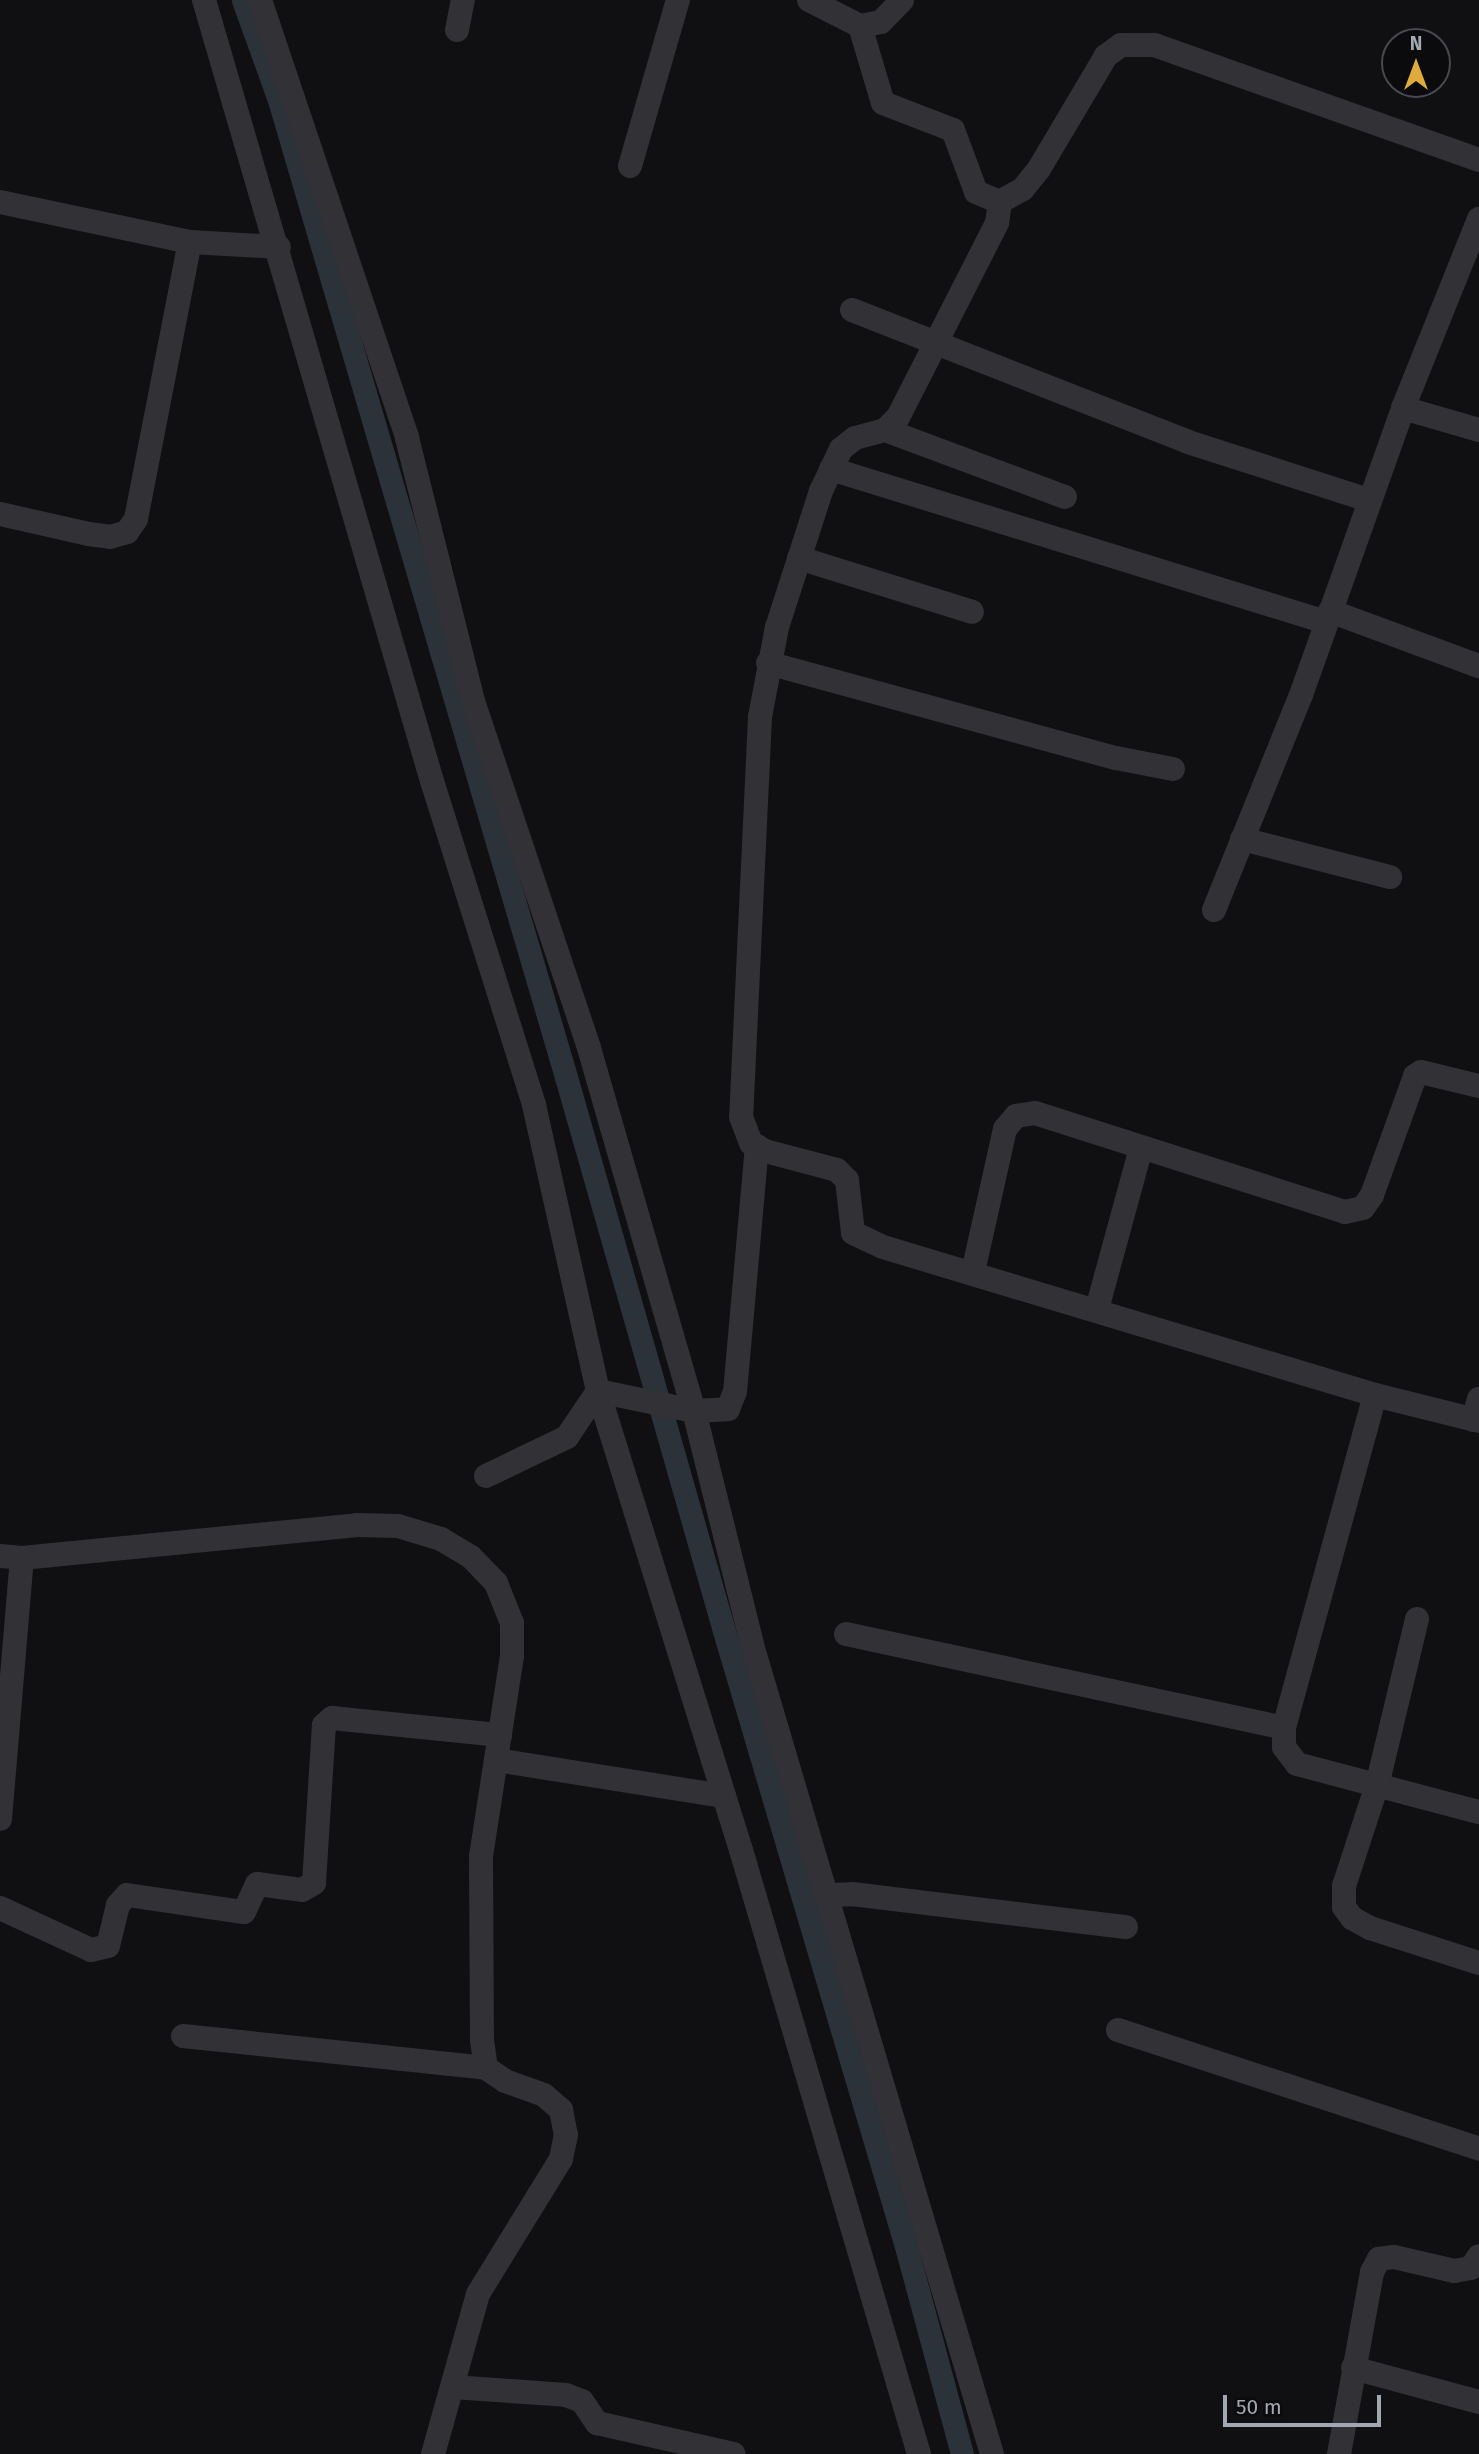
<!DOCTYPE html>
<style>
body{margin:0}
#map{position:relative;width:1479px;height:2454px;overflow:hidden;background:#101012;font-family:"Fira Sans",sans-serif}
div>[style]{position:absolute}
.canal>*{height:23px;margin:-11.5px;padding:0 11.5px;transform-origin:11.5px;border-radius:11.5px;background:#2b3239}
.street>*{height:24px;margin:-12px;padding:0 12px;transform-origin:12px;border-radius:12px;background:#323236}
span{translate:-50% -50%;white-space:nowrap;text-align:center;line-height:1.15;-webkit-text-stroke:7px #0b0b0d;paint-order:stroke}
.north{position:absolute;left:1381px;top:28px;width:70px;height:70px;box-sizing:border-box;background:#0b0b0d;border:2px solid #48494f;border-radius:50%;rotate:0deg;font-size:19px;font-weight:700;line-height:28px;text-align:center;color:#a3a7b1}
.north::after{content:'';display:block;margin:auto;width:24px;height:32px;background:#dfac3b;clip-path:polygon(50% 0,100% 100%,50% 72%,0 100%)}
.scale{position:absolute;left:1223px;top:2395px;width:158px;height:32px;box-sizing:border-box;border:4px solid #a3a7b1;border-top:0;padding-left:9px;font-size:21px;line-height:24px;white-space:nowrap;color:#a3a7b1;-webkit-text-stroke:5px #0b0b0d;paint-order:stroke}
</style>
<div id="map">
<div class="canal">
<div style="left:243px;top:0;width:106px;rotate:70.2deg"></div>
<div style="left:279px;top:100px;width:1018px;rotate:73.63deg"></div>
<div style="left:566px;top:1077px;width:576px;rotate:74.08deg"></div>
<div style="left:724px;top:1631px;width:645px;rotate:73.53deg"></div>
<div style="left:907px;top:2250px;width:211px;rotate:74.9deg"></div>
</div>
<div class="street">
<div style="left:204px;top:0;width:814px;rotate:73.73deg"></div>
<div style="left:432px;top:781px;width:340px;rotate:72.5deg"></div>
<div style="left:534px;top:1105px;width:293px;rotate:77.4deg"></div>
<div style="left:598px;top:1391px;width:481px;rotate:72.7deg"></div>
<div style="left:741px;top:1850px;width:630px;rotate:73.58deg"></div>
<div style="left:260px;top:0;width:462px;rotate:71.4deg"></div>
<div style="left:407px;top:438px;width:271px;rotate:75.9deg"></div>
<div style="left:473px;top:701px;width:366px;rotate:71.5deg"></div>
<div style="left:589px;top:1048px;width:378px;rotate:73.9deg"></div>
<div style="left:694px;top:1411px;width:252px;rotate:76deg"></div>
<div style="left:755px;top:1655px;width:833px;rotate:73.48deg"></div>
<div style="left:809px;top:0;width:57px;rotate:27deg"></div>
<div style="left:860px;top:26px;width:21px;rotate:-11deg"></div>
<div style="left:881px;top:22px;width:30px;rotate:-46deg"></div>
<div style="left:860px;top:26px;width:80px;rotate:73.4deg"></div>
<div style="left:883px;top:103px;width:75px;rotate:21.1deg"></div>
<div style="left:953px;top:130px;width:66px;rotate:69.6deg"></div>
<div style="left:976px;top:192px;width:26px;rotate:23deg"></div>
<div style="left:457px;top:30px;width:31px;rotate:-79deg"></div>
<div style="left:1479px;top:160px;width:344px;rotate:-160.5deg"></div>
<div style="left:1155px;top:45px;width:34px;rotate:180deg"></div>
<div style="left:1121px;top:45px;width:19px;rotate:144deg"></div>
<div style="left:1106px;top:56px;width:131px;rotate:120.7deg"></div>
<div style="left:1039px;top:169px;width:26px;rotate:129deg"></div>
<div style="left:1023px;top:189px;width:26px;rotate:151deg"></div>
<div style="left:1000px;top:202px;width:21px;rotate:98deg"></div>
<div style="left:997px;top:223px;width:218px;rotate:117deg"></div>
<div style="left:898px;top:417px;width:18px;rotate:135deg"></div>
<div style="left:885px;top:430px;width:31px;rotate:165deg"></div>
<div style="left:855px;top:438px;width:18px;rotate:142deg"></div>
<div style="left:841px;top:449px;width:47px;rotate:115.5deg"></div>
<div style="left:821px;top:491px;width:143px;rotate:107.9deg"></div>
<div style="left:777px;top:627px;width:92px;rotate:100.7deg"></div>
<div style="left:760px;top:717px;width:400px;rotate:92.7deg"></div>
<div style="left:741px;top:1117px;width:28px;rotate:69deg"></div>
<div style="left:751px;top:1143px;width:16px;rotate:30deg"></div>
<div style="left:765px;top:1151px;width:74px;rotate:14.8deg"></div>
<div style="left:837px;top:1170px;width:14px;rotate:45deg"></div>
<div style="left:847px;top:1180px;width:53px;rotate:83.5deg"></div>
<div style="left:853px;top:1233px;width:33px;rotate:25deg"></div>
<div style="left:883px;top:1247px;width:514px;rotate:16.74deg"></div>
<div style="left:1375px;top:1395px;width:107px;rotate:14deg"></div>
<div style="left:630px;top:166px;width:173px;rotate:-73.9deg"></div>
<div style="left:0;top:202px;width:194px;rotate:11.9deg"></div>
<div style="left:190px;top:242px;width:89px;rotate:3.2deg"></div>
<div style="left:852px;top:310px;width:361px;rotate:21.4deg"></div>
<div style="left:1188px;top:442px;width:190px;rotate:17.8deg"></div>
<div style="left:1403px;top:408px;width:79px;rotate:16.1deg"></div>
<div style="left:885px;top:430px;width:192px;rotate:20.4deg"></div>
<div style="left:831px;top:469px;width:518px;rotate:17.18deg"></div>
<div style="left:0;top:514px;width:91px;rotate:12.7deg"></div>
<div style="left:89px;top:534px;width:21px;rotate:8deg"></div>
<div style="left:110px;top:537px;width:18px;rotate:-16deg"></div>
<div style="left:127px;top:532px;width:16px;rotate:-55deg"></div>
<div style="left:136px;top:519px;width:282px;rotate:-79deg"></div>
<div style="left:799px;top:558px;width:181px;rotate:17.3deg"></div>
<div style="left:1330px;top:611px;width:159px;rotate:20.3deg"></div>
<div style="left:768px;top:663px;width:361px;rotate:15.3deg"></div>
<div style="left:1116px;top:758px;width:58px;rotate:10.9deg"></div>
<div style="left:1242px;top:839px;width:153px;rotate:14.4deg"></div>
<div style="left:1214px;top:910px;width:232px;rotate:-68deg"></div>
<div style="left:1301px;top:695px;width:305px;rotate:-70.4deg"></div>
<div style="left:1403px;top:408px;width:204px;rotate:-68.1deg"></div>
<div style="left:973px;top:1272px;width:147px;rotate:-77.4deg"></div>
<div style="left:1005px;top:1129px;width:17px;rotate:-50deg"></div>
<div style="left:1016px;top:1116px;width:19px;rotate:-9deg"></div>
<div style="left:1035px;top:1113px;width:325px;rotate:17.7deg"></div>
<div style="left:1345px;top:1212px;width:18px;rotate:-13deg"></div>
<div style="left:1363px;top:1208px;width:16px;rotate:-55deg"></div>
<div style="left:1372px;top:1195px;width:127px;rotate:-70.1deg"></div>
<div style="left:1415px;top:1076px;width:7px;rotate:-34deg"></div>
<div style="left:1421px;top:1072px;width:60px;rotate:13.6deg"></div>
<div style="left:1097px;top:1309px;width:167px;rotate:-74.7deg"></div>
<div style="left:1375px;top:1395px;width:345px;rotate:105.3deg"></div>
<div style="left:1284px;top:1728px;width:19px;rotate:90deg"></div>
<div style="left:1284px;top:1747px;width:21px;rotate:53deg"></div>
<div style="left:1297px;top:1764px;width:188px;rotate:14.8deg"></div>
<div style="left:1473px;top:1420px;width:22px;rotate:-74deg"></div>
<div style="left:486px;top:1476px;width:90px;rotate:-25.7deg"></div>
<div style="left:567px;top:1437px;width:55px;rotate:-56deg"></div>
<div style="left:598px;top:1391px;width:98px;rotate:11.8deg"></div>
<div style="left:694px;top:1411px;width:34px;rotate:-3deg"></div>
<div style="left:728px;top:1409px;width:18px;rotate:-68deg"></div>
<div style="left:735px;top:1392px;width:247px;rotate:-84.9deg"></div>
<div style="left:0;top:1556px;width:22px;rotate:5deg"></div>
<div style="left:22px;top:1558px;width:337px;rotate:-5.6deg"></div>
<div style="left:357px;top:1525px;width:41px;rotate:1.4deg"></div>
<div style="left:398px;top:1526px;width:45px;rotate:16.8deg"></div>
<div style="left:441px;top:1539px;width:35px;rotate:31deg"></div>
<div style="left:471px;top:1557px;width:36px;rotate:46deg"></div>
<div style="left:496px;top:1583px;width:43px;rotate:68.2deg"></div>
<div style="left:512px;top:1623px;width:33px;rotate:90deg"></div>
<div style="left:512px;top:1656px;width:203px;rotate:98.8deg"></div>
<div style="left:481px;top:1857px;width:183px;rotate:89.7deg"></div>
<div style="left:482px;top:2040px;width:28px;rotate:82deg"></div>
<div style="left:486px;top:2068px;width:23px;rotate:34deg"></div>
<div style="left:505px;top:2081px;width:41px;rotate:19.7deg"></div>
<div style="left:544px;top:2095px;width:23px;rotate:41deg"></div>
<div style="left:561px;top:2110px;width:25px;rotate:79deg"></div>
<div style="left:566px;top:2135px;width:25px;rotate:102deg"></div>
<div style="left:561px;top:2159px;width:158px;rotate:121.6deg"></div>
<div style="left:478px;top:2294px;width:166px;rotate:105.7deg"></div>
<div style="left:1417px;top:1619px;width:171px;rotate:103.5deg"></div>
<div style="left:1377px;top:1785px;width:106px;rotate:108.1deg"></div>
<div style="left:1344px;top:1886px;width:21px;rotate:90deg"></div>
<div style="left:1344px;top:1907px;width:14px;rotate:54deg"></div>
<div style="left:1352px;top:1918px;width:21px;rotate:29deg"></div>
<div style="left:1370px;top:1928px;width:114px;rotate:17.8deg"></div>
<div style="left:846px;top:1634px;width:448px;rotate:12.1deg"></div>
<div style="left:496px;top:1760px;width:231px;rotate:9deg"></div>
<div style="left:0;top:1819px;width:262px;rotate:-85.2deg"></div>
<div style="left:829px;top:1895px;width:23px;rotate:-2deg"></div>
<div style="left:852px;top:1894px;width:276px;rotate:6.9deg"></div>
<div style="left:0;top:1908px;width:100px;rotate:24.8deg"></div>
<div style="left:91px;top:1950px;width:17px;rotate:-13deg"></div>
<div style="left:108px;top:1946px;width:42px;rotate:-76.3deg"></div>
<div style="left:118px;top:1905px;width:13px;rotate:-48deg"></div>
<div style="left:127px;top:1895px;width:118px;rotate:8.3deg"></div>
<div style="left:244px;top:1912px;width:31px;rotate:-65deg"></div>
<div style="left:257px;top:1884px;width:45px;rotate:7.6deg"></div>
<div style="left:302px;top:1890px;width:14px;rotate:-30deg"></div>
<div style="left:314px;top:1883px;width:158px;rotate:-86.4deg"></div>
<div style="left:324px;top:1725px;width:11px;rotate:-41deg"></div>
<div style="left:332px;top:1718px;width:169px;rotate:5.8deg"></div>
<div style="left:1118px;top:2030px;width:380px;rotate:18.2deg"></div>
<div style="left:183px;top:2036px;width:305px;rotate:6deg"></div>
<div style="left:1353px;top:2368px;width:131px;rotate:15.1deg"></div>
<div style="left:453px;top:2387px;width:113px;rotate:4deg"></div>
<div style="left:566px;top:2395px;width:17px;rotate:21deg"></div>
<div style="left:582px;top:2401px;width:27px;rotate:56deg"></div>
<div style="left:597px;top:2423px;width:140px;rotate:12.8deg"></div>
<div style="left:1339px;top:2454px;width:185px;rotate:-79.7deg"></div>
<div style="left:1372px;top:2272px;width:15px;rotate:-62deg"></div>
<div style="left:1379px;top:2259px;width:15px;rotate:-8deg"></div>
<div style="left:1394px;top:2257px;width:62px;rotate:13.1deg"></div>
<div style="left:1454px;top:2271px;width:17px;rotate:-10deg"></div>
<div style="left:1471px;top:2268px;width:14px;rotate:-56deg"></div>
</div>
<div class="north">N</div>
<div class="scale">50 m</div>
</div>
